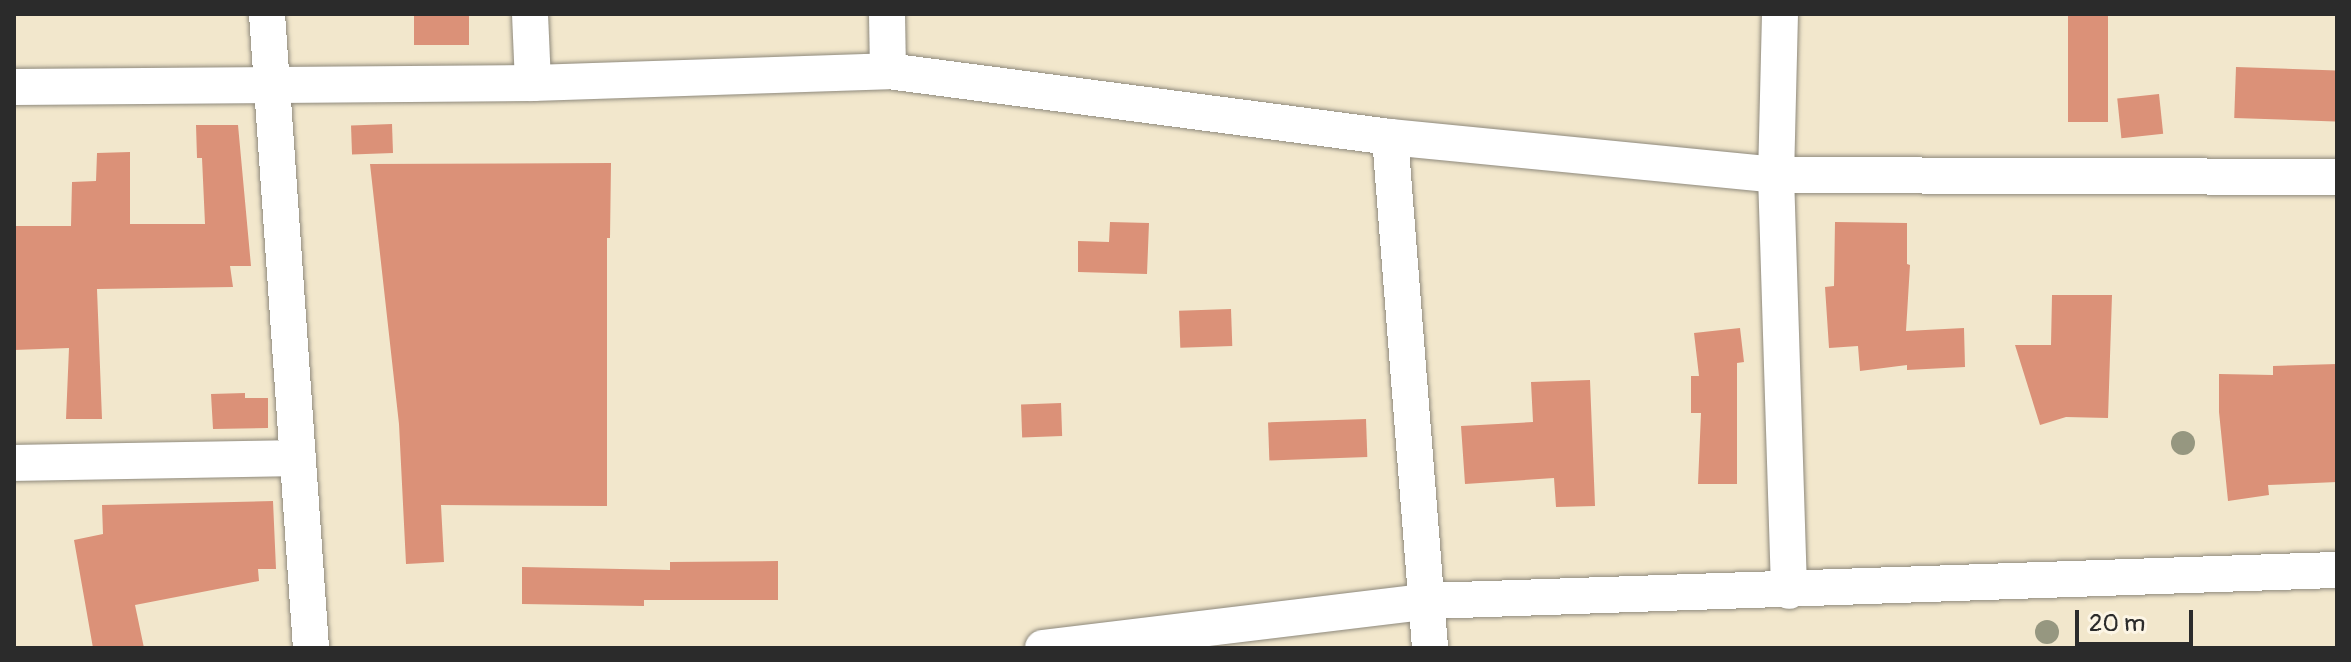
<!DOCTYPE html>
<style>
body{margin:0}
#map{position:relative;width:2351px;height:662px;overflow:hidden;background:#f2e7cc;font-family:Pangolin,sans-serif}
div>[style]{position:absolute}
.building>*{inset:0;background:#db9178;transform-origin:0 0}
.roads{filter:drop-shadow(0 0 2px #8e897c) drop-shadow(0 0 2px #8e897c)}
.street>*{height:36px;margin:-18px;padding:0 18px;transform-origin:18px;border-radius:18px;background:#fff}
.trees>*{width:24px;height:24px;margin:-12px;border-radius:50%;background:#969780}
span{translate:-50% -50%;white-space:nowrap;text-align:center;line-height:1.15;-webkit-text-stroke:6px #fcf5e5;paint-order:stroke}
.frame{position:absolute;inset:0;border:16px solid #2b2b2b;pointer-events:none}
.scale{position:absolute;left:2075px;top:610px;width:118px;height:36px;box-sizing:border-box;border:4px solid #2b2b2b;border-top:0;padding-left:10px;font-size:24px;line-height:28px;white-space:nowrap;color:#2b2b2b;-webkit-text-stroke:6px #fcf5e5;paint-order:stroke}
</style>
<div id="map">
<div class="building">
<div style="left:414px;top:14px;width:55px;height:31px"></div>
<div style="left:2068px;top:14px;width:40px;height:108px"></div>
<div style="left:2236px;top:67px;width:101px;height:51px;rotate:2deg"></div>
<div style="left:2159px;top:94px;width:40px;height:42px;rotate:84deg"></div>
<div style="left:392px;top:124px;width:29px;height:41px;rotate:88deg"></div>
<div style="clip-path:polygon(196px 125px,238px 125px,251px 266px,230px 266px,233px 287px,97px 289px,102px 419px,66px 419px,69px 348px,14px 350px,14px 226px,71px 226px,72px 182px,96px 181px,97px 153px,130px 152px,130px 224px,205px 224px,202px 158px,197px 158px)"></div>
<div style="clip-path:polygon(611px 163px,610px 238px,607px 238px,607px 506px,441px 505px,444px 562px,406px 564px,399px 424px,370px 164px)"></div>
<div style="clip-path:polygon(1110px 222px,1149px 223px,1147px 274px,1078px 272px,1078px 241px,1109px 242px)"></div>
<div style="clip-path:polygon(1835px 222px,1907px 223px,1907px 264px,1910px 265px,1906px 331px,1964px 328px,1965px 367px,1907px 370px,1907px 365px,1860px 371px,1858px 346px,1829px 348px,1825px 287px,1834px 286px)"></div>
<div style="clip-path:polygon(2052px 295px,2112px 295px,2108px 418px,2066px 417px,2040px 425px,2015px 345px,2051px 345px)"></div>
<div style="left:1231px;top:309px;width:37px;height:52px;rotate:88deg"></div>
<div style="clip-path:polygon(1740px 328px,1744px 362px,1737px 363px,1737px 484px,1698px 484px,1701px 413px,1691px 413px,1691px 376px,1699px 376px,1694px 333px)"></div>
<div style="clip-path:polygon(2337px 364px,2337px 482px,2268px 485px,2269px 495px,2228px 501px,2219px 412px,2219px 374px,2273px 375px,2273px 366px)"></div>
<div style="clip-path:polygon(1590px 380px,1595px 506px,1556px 507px,1554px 478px,1465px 484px,1461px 426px,1533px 422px,1531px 382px)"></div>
<div style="clip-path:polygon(245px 393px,245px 398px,268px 398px,268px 428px,213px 429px,211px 394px)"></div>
<div style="left:1061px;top:403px;width:33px;height:40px;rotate:88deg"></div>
<div style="left:1366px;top:419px;width:38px;height:98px;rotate:88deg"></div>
<div style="clip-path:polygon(273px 501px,276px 569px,258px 569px,259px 581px,135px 605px,144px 648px,93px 648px,74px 540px,103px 534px,102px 505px)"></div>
<div style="clip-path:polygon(778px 561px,778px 600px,644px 600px,644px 606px,522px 604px,522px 567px,670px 570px,670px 562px)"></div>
</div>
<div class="roads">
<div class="street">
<div style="left:267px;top:14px;width:636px;rotate:86.03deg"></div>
<div style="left:530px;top:14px;width:69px;rotate:87.5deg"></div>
<div style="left:887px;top:14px;width:57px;rotate:89deg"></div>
<div style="left:1780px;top:14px;width:161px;rotate:91.4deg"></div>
<div style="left:1776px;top:175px;width:416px;rotate:88.2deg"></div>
<div style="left:14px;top:87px;width:519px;rotate:-0.44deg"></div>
<div style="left:533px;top:83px;width:355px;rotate:-1.9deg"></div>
<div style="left:888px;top:71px;width:506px;rotate:7.49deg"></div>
<div style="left:1390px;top:137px;width:388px;rotate:5.6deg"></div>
<div style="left:1776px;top:175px;width:561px;rotate:0.2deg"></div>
<div style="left:1390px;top:137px;width:513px;rotate:85.52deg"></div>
<div style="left:14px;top:463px;width:284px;rotate:-1deg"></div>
<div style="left:1043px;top:648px;width:389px;rotate:-6.9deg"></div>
<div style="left:1429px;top:601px;width:909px;rotate:-1.96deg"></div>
</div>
</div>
<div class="trees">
<div style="left:2183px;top:443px"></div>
<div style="left:2047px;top:632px"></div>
</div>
<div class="frame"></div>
<div class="scale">20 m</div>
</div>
